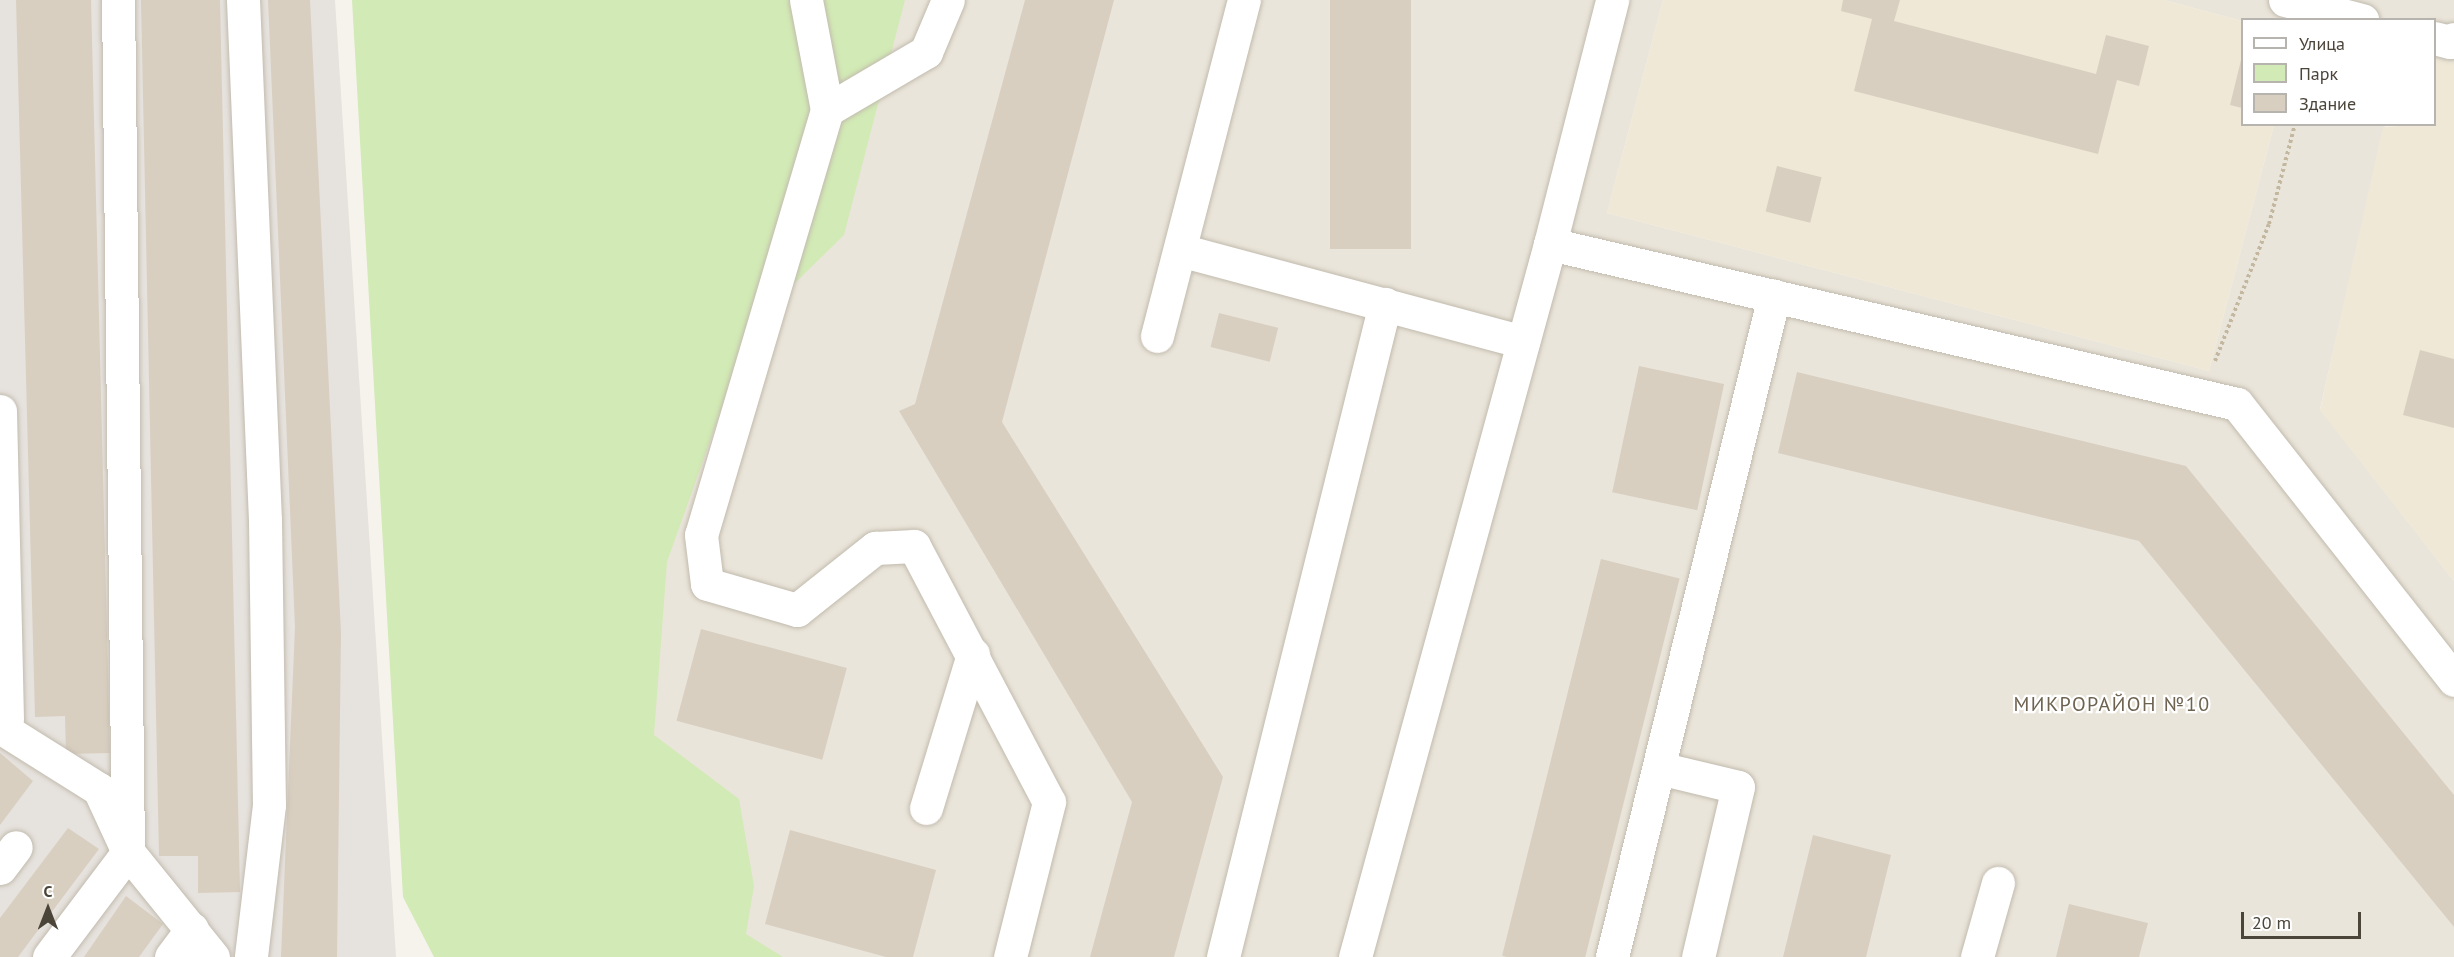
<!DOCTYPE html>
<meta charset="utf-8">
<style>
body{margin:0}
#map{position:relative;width:2454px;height:957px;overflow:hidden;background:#f6f3ec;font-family:"PT Sans",sans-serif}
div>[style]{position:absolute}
.residential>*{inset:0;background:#eae5da}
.industrial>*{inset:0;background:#e6e2dd}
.education>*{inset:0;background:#efe8d6}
.green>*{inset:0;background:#d2eab5}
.building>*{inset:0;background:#d8cfc1;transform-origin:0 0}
.path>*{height:4px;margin-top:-2px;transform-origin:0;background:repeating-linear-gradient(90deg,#c4b79f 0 3px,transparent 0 6px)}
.roads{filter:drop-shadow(0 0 2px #c2bbae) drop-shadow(0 0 2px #c2bbae)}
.minor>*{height:33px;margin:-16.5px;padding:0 16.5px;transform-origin:16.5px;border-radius:16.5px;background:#fff}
span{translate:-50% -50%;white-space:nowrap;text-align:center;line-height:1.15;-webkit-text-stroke:4.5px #fff;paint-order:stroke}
.quarter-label{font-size:20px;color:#6e6250;letter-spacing:1.5px}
.legend{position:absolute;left:2241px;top:18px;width:195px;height:108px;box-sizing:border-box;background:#fff;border:2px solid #b7b4b0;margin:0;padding:8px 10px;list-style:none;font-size:18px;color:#4b4439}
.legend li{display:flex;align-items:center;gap:12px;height:30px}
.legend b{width:30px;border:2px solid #b7b4b0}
.north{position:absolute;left:18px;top:879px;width:60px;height:60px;-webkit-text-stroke:4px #fff;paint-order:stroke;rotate:0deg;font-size:16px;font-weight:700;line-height:24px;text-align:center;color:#4b4439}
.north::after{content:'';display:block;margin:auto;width:21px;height:27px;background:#4b4439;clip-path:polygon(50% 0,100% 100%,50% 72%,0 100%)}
.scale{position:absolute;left:2241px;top:912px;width:120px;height:27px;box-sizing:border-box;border:3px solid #4b4439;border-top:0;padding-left:8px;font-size:18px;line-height:21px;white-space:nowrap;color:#4b4439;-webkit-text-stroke:4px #fff;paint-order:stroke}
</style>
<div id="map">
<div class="residential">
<div style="clip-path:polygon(544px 0,1663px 0,1607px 213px,2209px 371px,2274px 125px,2385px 125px,2320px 409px,2454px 581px,2454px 957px,600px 957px)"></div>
<div style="clip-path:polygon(2164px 0,2454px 0,2454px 63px,2435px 59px,2434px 20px,2242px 21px)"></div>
</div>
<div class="industrial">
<div style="clip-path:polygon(0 0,335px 0,396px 957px,0 957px)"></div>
</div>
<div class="education">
<div style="clip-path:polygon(1663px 0,2164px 0,2242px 21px,2242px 124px,2274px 125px,2209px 371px,1607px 213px)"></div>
<div style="clip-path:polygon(2435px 59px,2454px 63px,2454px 581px,2320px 410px,2383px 127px,2434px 124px)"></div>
</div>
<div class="green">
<div style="clip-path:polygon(352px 0,905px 0,844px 235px,751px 326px,667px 562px,654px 735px,739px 799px,754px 886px,746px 934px,783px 957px,434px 957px,403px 897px)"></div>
</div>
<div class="building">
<div style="clip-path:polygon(16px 0,91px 0,110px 753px,66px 754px,65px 716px,35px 717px)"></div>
<div style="clip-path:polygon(141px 0,220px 0,240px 892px,198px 893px,198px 856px,159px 856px)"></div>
<div style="clip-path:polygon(268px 0,310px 0,341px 633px,337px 957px,281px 957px,295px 627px)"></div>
<div style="clip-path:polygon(1025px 0,1114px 0,1002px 422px,1223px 777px,1174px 957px,1090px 957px,1132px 802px,899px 411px,915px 404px)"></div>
<div style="left:1330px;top:0;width:81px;height:249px"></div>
<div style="clip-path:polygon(1843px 0,1900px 0,1894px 21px,2096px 74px,2106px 35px,2149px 46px,2139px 86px,2117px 80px,2098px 154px,1854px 91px,1872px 19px,1841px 11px)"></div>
<div style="clip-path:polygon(2242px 56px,2242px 108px,2230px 105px)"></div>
<div style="left:1777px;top:166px;width:46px;height:47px;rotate:14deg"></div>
<div style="left:1219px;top:313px;width:61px;height:35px;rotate:14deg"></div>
<div style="clip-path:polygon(2420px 350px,2454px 359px,2454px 428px,2403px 415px)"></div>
<div style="left:1639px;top:366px;width:87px;height:129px;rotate:12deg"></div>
<div style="clip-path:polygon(1797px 372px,2186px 466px,2454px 795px,2454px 927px,2139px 541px,1778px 453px)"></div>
<div style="left:1601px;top:559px;width:81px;height:409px;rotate:14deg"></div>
<div style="left:701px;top:629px;width:151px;height:95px;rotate:15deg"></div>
<div style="clip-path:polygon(0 753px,33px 781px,0 825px)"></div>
<div style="clip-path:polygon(68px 828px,99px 849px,18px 957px,0 957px,0 918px)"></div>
<div style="clip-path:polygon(790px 830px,936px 870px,913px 957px,886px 957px,765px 924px)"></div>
<div style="clip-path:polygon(1813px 835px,1891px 855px,1866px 957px,1783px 957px)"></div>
<div style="clip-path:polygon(126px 896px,163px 924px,139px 957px,84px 957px)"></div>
<div style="clip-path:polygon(2069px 904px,2148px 923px,2139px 957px,2056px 957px)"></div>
</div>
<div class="path">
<div style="left:2215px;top:361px;width:147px;rotate:-68.5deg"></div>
<div style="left:2269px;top:224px;width:103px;rotate:-75.4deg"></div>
</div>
<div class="roads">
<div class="minor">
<div style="left:243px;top:0;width:520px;rotate:87.58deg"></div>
<div style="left:265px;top:520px;width:285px;rotate:89.2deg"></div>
<div style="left:269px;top:805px;width:153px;rotate:96.8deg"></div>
<div style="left:806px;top:0;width:112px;rotate:79.2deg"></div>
<div style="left:827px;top:110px;width:443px;rotate:106.5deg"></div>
<div style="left:701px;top:535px;width:49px;rotate:83deg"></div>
<div style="left:707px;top:584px;width:94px;rotate:16.1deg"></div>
<div style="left:797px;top:610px;width:100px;rotate:-38.5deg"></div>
<div style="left:875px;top:548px;width:39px;rotate:-3deg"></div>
<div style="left:914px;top:546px;width:289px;rotate:62.2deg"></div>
<div style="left:1049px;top:802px;width:160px;rotate:104.1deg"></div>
<div style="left:2285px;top:0;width:80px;rotate:14.6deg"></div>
<div style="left:2434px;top:38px;width:16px;rotate:14deg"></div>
<div style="left:2450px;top:42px;width:5px;rotate:-37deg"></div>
<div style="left:827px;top:110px;width:115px;rotate:-30.4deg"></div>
<div style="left:926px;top:52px;width:56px;rotate:-67.1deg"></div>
<div style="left:1550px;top:244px;width:252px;rotate:-75.7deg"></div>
<div style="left:1180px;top:250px;width:355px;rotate:15deg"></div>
<div style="left:1157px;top:336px;width:347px;rotate:-75.5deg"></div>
<div style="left:0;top:411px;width:308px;rotate:88.7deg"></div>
<div style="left:0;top:727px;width:117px;rotate:32.1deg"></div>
<div style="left:99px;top:789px;width:69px;rotate:65.3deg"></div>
<div style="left:128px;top:852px;width:135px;rotate:51deg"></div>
<div style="left:1659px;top:768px;width:81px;rotate:13.5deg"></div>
<div style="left:1738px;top:787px;width:175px;rotate:103.2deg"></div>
<div style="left:926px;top:808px;width:161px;rotate:-73deg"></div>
<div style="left:0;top:868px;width:26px;rotate:-53deg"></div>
<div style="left:49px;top:957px;width:131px;rotate:-53deg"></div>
<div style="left:128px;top:852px;width:852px;rotate:-90.67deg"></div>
<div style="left:171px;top:957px;width:35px;rotate:-53deg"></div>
<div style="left:1223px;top:957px;width:673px;rotate:-76.07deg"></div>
<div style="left:1355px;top:957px;width:739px;rotate:-74.7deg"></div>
<div style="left:1550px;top:244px;width:705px;rotate:13.11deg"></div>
<div style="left:2237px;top:404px;width:351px;rotate:51.8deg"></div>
<div style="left:1612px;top:957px;width:681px;rotate:-76.23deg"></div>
<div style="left:1977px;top:957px;width:77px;rotate:-74.2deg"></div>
</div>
</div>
<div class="quarter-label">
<span style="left:2112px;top:704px">МИКРОРАЙОН №10</span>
</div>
<ul class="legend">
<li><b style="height:8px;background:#fff"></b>Улица</li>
<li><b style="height:16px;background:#d2eab5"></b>Парк</li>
<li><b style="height:16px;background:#d8cfc1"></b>Здание</li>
</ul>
<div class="north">С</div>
<div class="scale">20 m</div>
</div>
